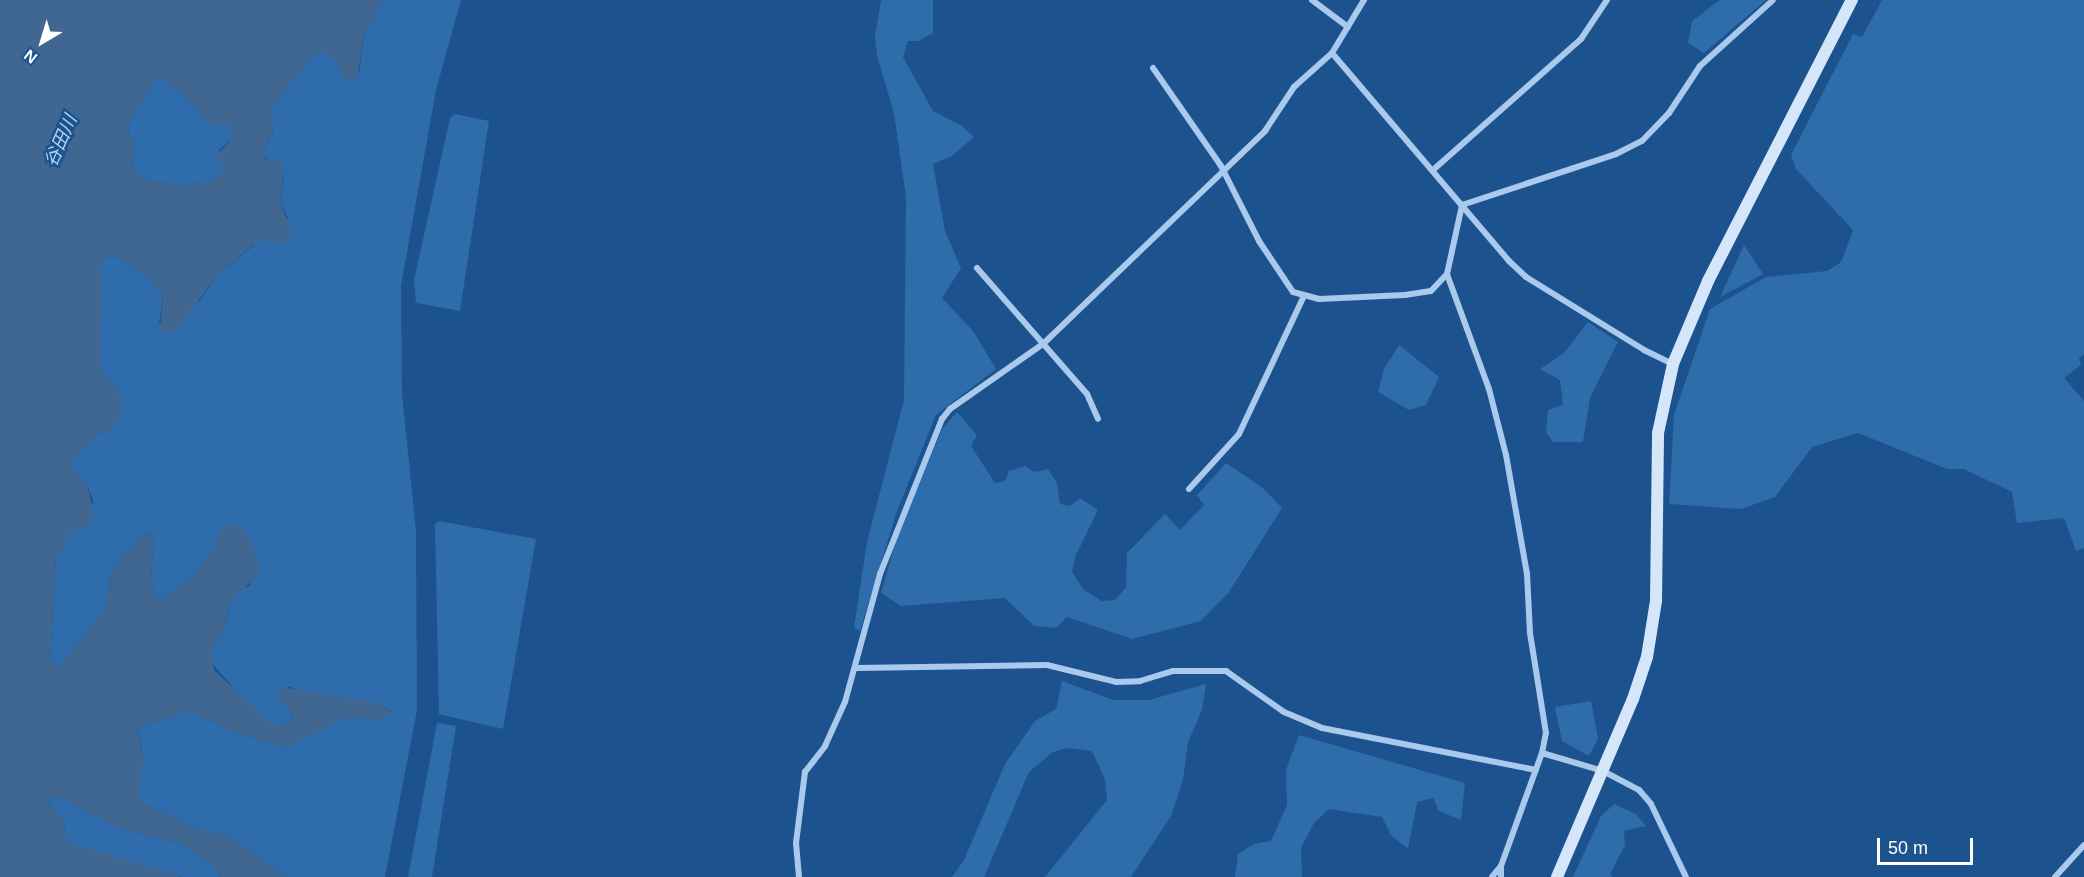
<!DOCTYPE html>
<meta charset="utf-8">
<style>
body{margin:0}
#map{position:relative;width:2084px;height:877px;overflow:hidden;background:#1c528d;font-family:Helvetica,"Noto Sans JP",sans-serif}
div>[style]{position:absolute}
.green>*{inset:0;background:#2f6cab}
.water>*{inset:0;background:#3f6791}
.street>*{height:6px;margin:-3px;padding:0 3px;transform-origin:3px;border-radius:3px;background:#a9caed}
.secondary>*{height:12px;margin:-6px;padding:0 6px;transform-origin:6px;border-radius:6px;background:#d5e6fa}
span{translate:-50% -50%;white-space:nowrap;text-align:center;line-height:1.15;-webkit-text-stroke:5px #1c528d;paint-order:stroke}
.water-label{font-size:18px;color:#b4d4f4;font-style:italic}
.north{position:absolute;left:12px;top:12px;width:60px;height:60px;-webkit-text-stroke:4px #1c528d;paint-order:stroke;rotate:218deg;font-size:16px;font-weight:700;line-height:24px;text-align:center;color:#fff}
.north::after{content:'';display:block;margin:auto;width:21px;height:27px;background:#fff;clip-path:polygon(50% 0,100% 100%,50% 72%,0 100%)}
.scale{position:absolute;left:1877px;top:838px;width:96px;height:27px;box-sizing:border-box;border:3px solid #fff;border-top:0;padding-left:8px;font-size:18px;line-height:21px;white-space:nowrap;color:#fff;-webkit-text-stroke:4px #1c528d;paint-order:stroke}
</style>
<div id="map">
<div class="green">
<div style="clip-path:polygon(383px 0,461px 0,436px 90px,401px 286px,402px 394px,416px 532px,417px 710px,385px 877px,286px 877px,236px 840px,186px 824px,138px 801px,142px 747px,136px 728px,190px 711px,229px 730px,286px 748px,328px 724px,348px 717px,381px 720px,392px 712px,374px 702px,302px 693px,289px 686px,277px 697px,290px 710px,294px 722px,273px 726px,249px 706px,210px 661px,211px 650px,226px 626px,228px 605px,238px 591px,251px 585px,219px 532px,216px 548px,194px 575px,162px 599px,154px 595px,151px 580px,154px 538px,147px 532px,110px 572px,109px 596px,104px 609px,59px 668px,50px 659px,56px 559px,71px 532px,88px 526px,93px 500px,88px 487px,72px 469px,72px 462px,93px 437px,114px 428px,118px 391px,100px 368px,98px 353px,101px 264px,106px 257px,118px 258px,148px 277px,163px 298px,159px 324px,199px 302px,218px 274px,288px 218px,280px 202px,284px 175px,262px 155px,274px 129px,271px 108px,313px 55px,322px 51px,334px 58px,345px 80px,359px 73px,364px 33px)"></div>
<div style="clip-path:polygon(881px 0,933px 0,933px 33px,918px 41px,908px 41px,903px 57px,933px 111px,962px 126px,974px 137px,952px 156px,933px 164px,945px 231px,961px 268px,942px 298px,973px 331px,996px 369px,936px 415px,897px 511px,860px 631px,854px 628px,867px 542px,904px 400px,906px 197px,894px 113px,877px 56px,875px 37px)"></div>
<div style="clip-path:polygon(1720px 0,1766px 0,1704px 53px,1688px 43px,1692px 21px)"></div>
<div style="clip-path:polygon(1882px 0,2084px 0,2084px 355px,2079px 358px,2081px 365px,2064px 378px,2084px 401px,2084px 548px,2076px 551px,2064px 518px,2017px 523px,2012px 492px,1964px 469px,1947px 469px,1858px 433px,1812px 447px,1775px 497px,1741px 509px,1669px 504px,1674px 415px,1710px 309px,1766px 277px,1827px 271px,1841px 262px,1853px 230px,1796px 169px,1791px 155px,1853px 34px,1862px 37px)"></div>
<div style="clip-path:polygon(156px 76px,189px 99px,202px 118px,212px 125px,232px 125px,232px 139px,219px 150px,226px 170px,216px 179px,183px 186px,147px 181px,132px 169px,135px 148px,128px 131px,131px 119px)"></div>
<div style="clip-path:polygon(455px 114px,489px 121px,460px 311px,416px 303px,414px 280px,450px 118px)"></div>
<div style="clip-path:polygon(1744px 245px,1763px 274px,1720px 297px)"></div>
<div style="clip-path:polygon(1588px 322px,1618px 342px,1590px 398px,1583px 442px,1553px 442px,1546px 432px,1548px 410px,1563px 405px,1560px 380px,1540px 369px,1564px 353px)"></div>
<div style="clip-path:polygon(1399px 345px,1439px 377px,1426px 405px,1409px 410px,1378px 392px,1384px 369px)"></div>
<div style="clip-path:polygon(957px 412px,977px 435px,971px 446px,995px 483px,1005px 481px,1009px 471px,1025px 466px,1034px 472px,1048px 469px,1057px 483px,1060px 504px,1070px 506px,1080px 498px,1098px 510px,1075px 557px,1072px 572px,1084px 590px,1102px 601px,1115px 600px,1126px 587px,1127px 553px,1165px 514px,1180px 530px,1204px 505px,1197px 495px,1226px 463px,1263px 488px,1282px 508px,1229px 592px,1201px 621px,1132px 639px,1067px 617px,1056px 628px,1034px 626px,1005px 598px,901px 606px,881px 593px,896px 541px,942px 429px)"></div>
<div style="clip-path:polygon(439px 521px,536px 539px,503px 729px,439px 714px,435px 524px)"></div>
<div style="clip-path:polygon(1062px 681px,1113px 700px,1149px 700px,1206px 684px,1202px 710px,1188px 742px,1183px 780px,1171px 816px,1131px 877px,1045px 877px,1107px 800px,1105px 779px,1092px 751px,1067px 748px,1053px 752px,1029px 772px,984px 877px,952px 877px,964px 860px,1005px 764px,1035px 721px,1056px 709px)"></div>
<div style="clip-path:polygon(1591px 701px,1598px 738px,1589px 756px,1562px 741px,1555px 707px)"></div>
<div style="clip-path:polygon(437px 723px,456px 726px,432px 877px,408px 877px)"></div>
<div style="clip-path:polygon(1299px 735px,1465px 783px,1461px 820px,1439px 811px,1433px 798px,1417px 802px,1408px 849px,1391px 835px,1382px 817px,1329px 809px,1314px 823px,1301px 848px,1302px 877px,1235px 877px,1238px 854px,1254px 844px,1271px 841px,1287px 805px,1286px 770px)"></div>
<div style="clip-path:polygon(54px 795px,119px 828px,182px 844px,212px 864px,221px 877px,182px 877px,74px 846px,68px 842px,64px 823px,48px 801px)"></div>
<div style="clip-path:polygon(1614px 804px,1636px 814px,1646px 826px,1624px 831px,1625px 845px,1610px 874px,1613px 877px,1573px 877px,1601px 816px)"></div>
</div>
<div class="water">
<div style="clip-path:polygon(evenodd,0 0,383px 0,364px 33px,358px 73px,352px 83px,345px 80px,334px 58px,322px 52px,313px 55px,271px 108px,274px 128px,262px 155px,267px 161px,276px 158px,284px 167px,280px 202px,292px 232px,281px 246px,265px 239px,252px 246px,218px 274px,176px 332px,169px 333px,160px 329px,163px 298px,148px 277px,118px 258px,106px 257px,101px 264px,100px 368px,118px 391px,122px 412px,114px 428px,93px 437px,72px 462px,72px 469px,88px 487px,94px 516px,88px 526px,71px 533px,56px 559px,50px 659px,59px 668px,104px 609px,109px 596px,110px 572px,147px 532px,154px 538px,151px 580px,154px 595px,162px 599px,194px 575px,216px 548px,219px 532px,236px 522px,248px 535px,261px 571px,228px 605px,226px 626px,211px 650px,214px 670px,273px 726px,294px 722px,290px 710px,277px 697px,277px 690px,282px 687px,374px 702px,393px 713px,381px 720px,348px 717px,286px 748px,229px 730px,190px 711px,136px 728px,144px 756px,138px 801px,186px 824px,236px 840px,286px 877px,221px 877px,212px 864px,182px 844px,119px 828px,54px 795px,48px 801px,64px 823px,68px 842px,182px 877px,0 877px,0 0,156px 76px,189px 99px,202px 118px,212px 125px,232px 125px,232px 139px,215px 157px,226px 170px,216px 179px,183px 186px,147px 181px,132px 169px,135px 148px,128px 131px,131px 119px,156px 76px)"></div>
</div>
<div class="street">
<div style="left:1312px;top:0;width:45px;rotate:36.9deg"></div>
<div style="left:1332px;top:53px;width:273px;rotate:49.6deg"></div>
<div style="left:1509px;top:261px;width:23px;rotate:43deg"></div>
<div style="left:1526px;top:277px;width:139px;rotate:31.7deg"></div>
<div style="left:1644px;top:350px;width:32px;rotate:26deg"></div>
<div style="left:1153px;top:68px;width:119px;rotate:55.2deg"></div>
<div style="left:1221px;top:166px;width:84px;rotate:63.1deg"></div>
<div style="left:1259px;top:241px;width:61px;rotate:56.3deg"></div>
<div style="left:1293px;top:292px;width:27px;rotate:15deg"></div>
<div style="left:1319px;top:299px;width:86px;rotate:-2.7deg"></div>
<div style="left:1405px;top:295px;width:26px;rotate:-9deg"></div>
<div style="left:1431px;top:291px;width:23px;rotate:-47deg"></div>
<div style="left:1433px;top:170px;width:198px;rotate:-41.5deg"></div>
<div style="left:1581px;top:39px;width:47px;rotate:-56.3deg"></div>
<div style="left:977px;top:268px;width:167px;rotate:48.9deg"></div>
<div style="left:1087px;top:394px;width:27px;rotate:66deg"></div>
<div style="left:1189px;top:489px;width:74px;rotate:-47.7deg"></div>
<div style="left:1239px;top:434px;width:150px;rotate:-64.8deg"></div>
<div style="left:857px;top:668px;width:190px;rotate:-0.9deg"></div>
<div style="left:1047px;top:665px;width:71px;rotate:13.8deg"></div>
<div style="left:1116px;top:682px;width:24px;rotate:-2deg"></div>
<div style="left:1140px;top:681px;width:34px;rotate:-17deg"></div>
<div style="left:1173px;top:671px;width:53px"></div>
<div style="left:1226px;top:671px;width:71px;rotate:35.3deg"></div>
<div style="left:1284px;top:712px;width:41px;rotate:22.8deg"></div>
<div style="left:1322px;top:728px;width:218px;rotate:11.1deg"></div>
<div style="left:1542px;top:753px;width:64px;rotate:16.4deg"></div>
<div style="left:1603px;top:771px;width:41px;rotate:27.8deg"></div>
<div style="left:1639px;top:790px;width:18px;rotate:49deg"></div>
<div style="left:1651px;top:804px;width:81px;rotate:64.4deg"></div>
<div style="left:799px;top:877px;width:34px;rotate:-95deg"></div>
<div style="left:796px;top:843px;width:72px;rotate:-82.8deg"></div>
<div style="left:805px;top:772px;width:33px;rotate:-52deg"></div>
<div style="left:825px;top:746px;width:48px;rotate:-65.6deg"></div>
<div style="left:845px;top:702px;width:133px;rotate:-74.7deg"></div>
<div style="left:880px;top:574px;width:167px;rotate:-68.2deg"></div>
<div style="left:942px;top:419px;width:13px;rotate:-51deg"></div>
<div style="left:950px;top:409px;width:113px;rotate:-35deg"></div>
<div style="left:1043px;top:344px;width:308px;rotate:-43.8deg"></div>
<div style="left:1265px;top:131px;width:53px;rotate:-56.6deg"></div>
<div style="left:1294px;top:87px;width:51px;rotate:-41.8deg"></div>
<div style="left:1332px;top:53px;width:62px;rotate:-58.9deg"></div>
<div style="left:1492px;top:877px;width:14px;rotate:-51deg"></div>
<div style="left:1501px;top:877px;width:11px;rotate:-90deg"></div>
<div style="left:1501px;top:866px;width:120px;rotate:-70.1deg"></div>
<div style="left:1542px;top:753px;width:20px;rotate:-79deg"></div>
<div style="left:1546px;top:733px;width:101px;rotate:-99.1deg"></div>
<div style="left:1530px;top:633px;width:59px;rotate:-92.9deg"></div>
<div style="left:1527px;top:574px;width:121px;rotate:-100deg"></div>
<div style="left:1506px;top:455px;width:68px;rotate:-104.4deg"></div>
<div style="left:1489px;top:389px;width:122px;rotate:-110.1deg"></div>
<div style="left:1447px;top:274px;width:71px;rotate:-77.7deg"></div>
<div style="left:1462px;top:205px;width:162px;rotate:-18.3deg"></div>
<div style="left:1616px;top:154px;width:29px;rotate:-27deg"></div>
<div style="left:1642px;top:141px;width:39px;rotate:-46deg"></div>
<div style="left:1669px;top:113px;width:56px;rotate:-56.6deg"></div>
<div style="left:1700px;top:66px;width:98px;rotate:-42.1deg"></div>
<div style="left:2055px;top:877px;width:43px;rotate:-47.8deg"></div>
</div>
<div class="secondary">
<div style="left:1557px;top:877px;width:194px;rotate:-66.9deg"></div>
<div style="left:1633px;top:699px;width:44px;rotate:-71.6deg"></div>
<div style="left:1647px;top:657px;width:57px;rotate:-80.9deg"></div>
<div style="left:1656px;top:601px;width:168px;rotate:-89.3deg"></div>
<div style="left:1658px;top:433px;width:71px;rotate:-77.7deg"></div>
<div style="left:1673px;top:364px;width:90px;rotate:-67.1deg"></div>
<div style="left:1708px;top:281px;width:316px;rotate:-62.9deg"></div>
</div>
<div class="water-label">
<span style="left:61px;top:141px;rotate:-66deg">谷田川</span>
</div>
<div class="north">N</div>
<div class="scale">50 m</div>
</div>
